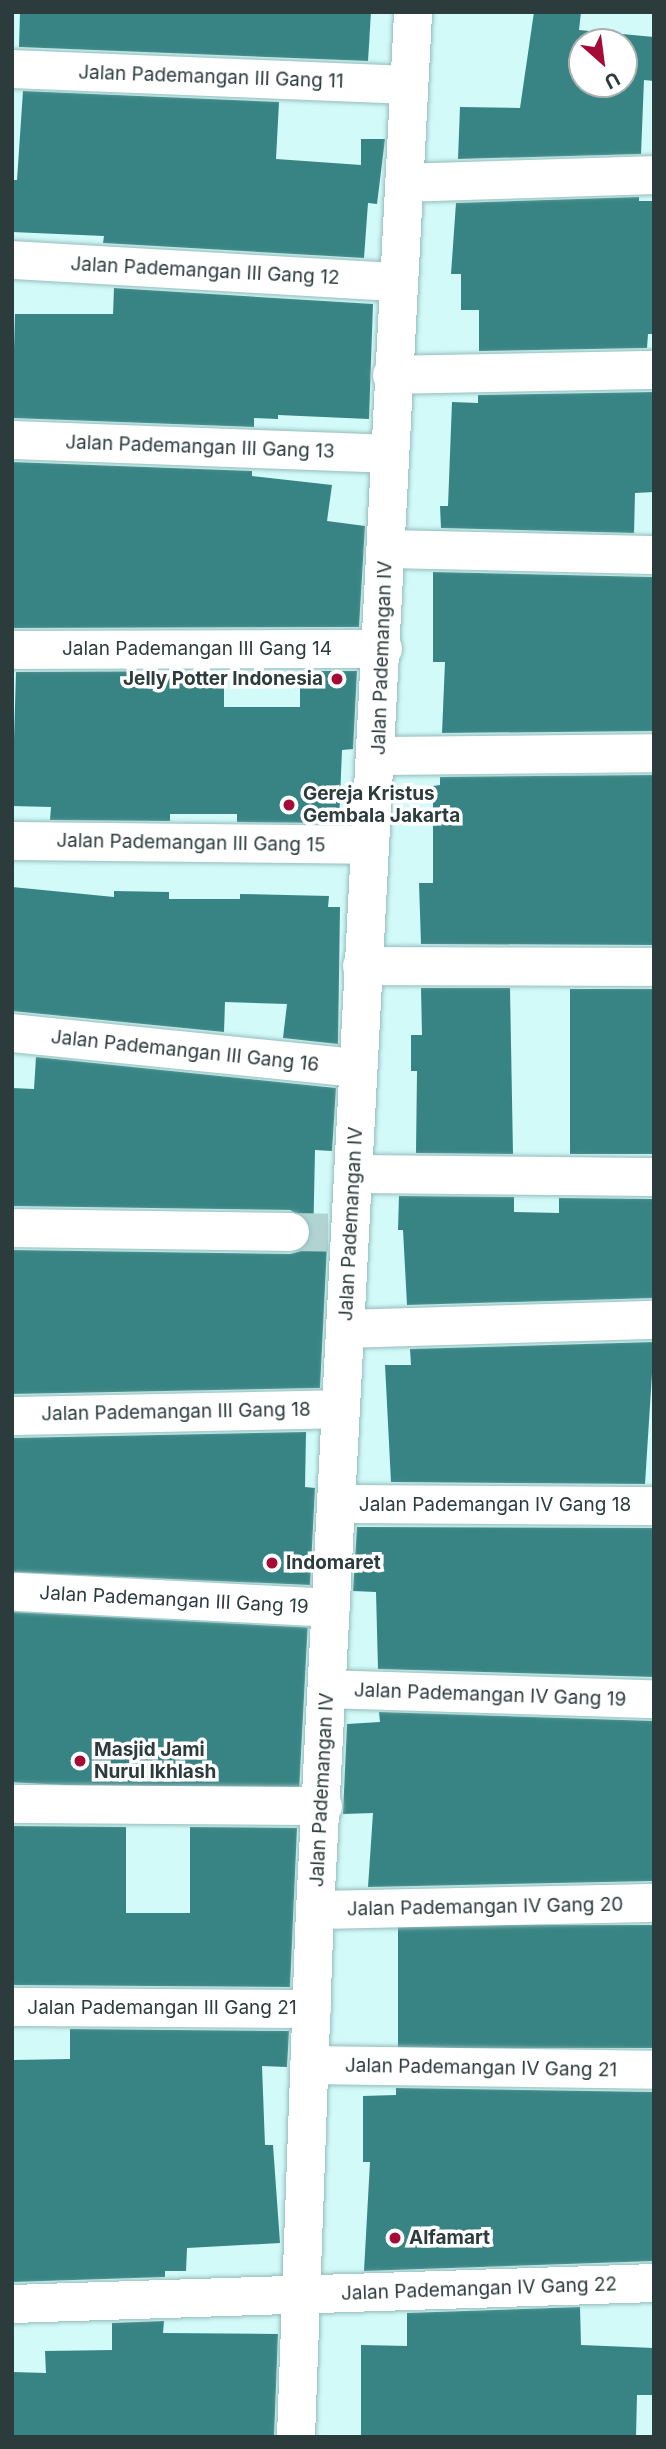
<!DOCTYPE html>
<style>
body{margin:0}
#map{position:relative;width:666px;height:2449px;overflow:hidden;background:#d2faf9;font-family:Inter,sans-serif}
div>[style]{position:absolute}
.building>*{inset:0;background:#388484;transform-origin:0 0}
.minor-tunnel>*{height:38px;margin-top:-19px;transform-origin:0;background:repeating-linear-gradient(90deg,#b1d4d3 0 38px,transparent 0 57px)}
.roads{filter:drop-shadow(0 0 2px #95bcbb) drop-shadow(0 0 2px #95bcbb)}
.minor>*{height:38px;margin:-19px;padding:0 19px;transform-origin:19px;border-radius:19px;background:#fff}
.tertiary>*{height:38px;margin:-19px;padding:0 19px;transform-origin:19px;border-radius:19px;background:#fff}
.dots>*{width:19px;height:19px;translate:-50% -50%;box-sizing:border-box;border:4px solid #fff;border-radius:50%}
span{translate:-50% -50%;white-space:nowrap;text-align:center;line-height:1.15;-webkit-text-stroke:7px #fff;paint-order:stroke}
.street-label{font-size:19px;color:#2c3b3b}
.poi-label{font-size:19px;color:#2c3b3b;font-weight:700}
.right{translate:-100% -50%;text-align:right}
.left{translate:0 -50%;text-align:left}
.frame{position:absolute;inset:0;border:14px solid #2c3b3b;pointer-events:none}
.north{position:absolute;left:568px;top:28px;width:70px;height:70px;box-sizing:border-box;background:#fff;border:2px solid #abb1b1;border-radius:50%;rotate:152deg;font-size:19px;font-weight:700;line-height:28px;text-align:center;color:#2c3b3b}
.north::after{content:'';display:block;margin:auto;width:24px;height:32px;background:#a60b37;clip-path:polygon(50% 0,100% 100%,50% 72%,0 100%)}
</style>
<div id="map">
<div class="building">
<div style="clip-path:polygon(20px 12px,371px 12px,368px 61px,19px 47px)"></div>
<div style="clip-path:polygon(evenodd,534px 12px,581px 12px,579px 30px,654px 37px,654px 81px,644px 80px,641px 154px,458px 159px,460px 107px,520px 108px,534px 12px,582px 42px,624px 42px,624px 84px,582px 84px,582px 42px)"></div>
<div style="clip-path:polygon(23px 91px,279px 102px,276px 159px,361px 165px,361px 139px,385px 139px,377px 204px,368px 203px,364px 258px,103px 243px,104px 236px,12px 232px,12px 180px,17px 180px)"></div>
<div style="clip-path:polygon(639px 197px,639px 201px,654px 201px,654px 334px,648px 334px,647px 348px,479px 351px,479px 310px,461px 310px,461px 274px,451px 274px,456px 203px)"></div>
<div style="clip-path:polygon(114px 288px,373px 304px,369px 419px,278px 415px,278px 419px,254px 418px,254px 427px,12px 418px,15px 314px,113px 314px)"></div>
<div style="clip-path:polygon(654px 392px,654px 492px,635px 493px,634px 533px,441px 528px,440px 506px,448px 506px,452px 402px,478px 403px,478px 395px)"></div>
<div style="clip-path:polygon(12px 462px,252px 471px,252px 476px,332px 485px,327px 521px,365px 526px,359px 627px,12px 628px)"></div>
<div style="clip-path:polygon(433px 572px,652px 577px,654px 731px,442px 733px,445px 662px,433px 662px)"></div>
<div style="clip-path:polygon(224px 671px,224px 707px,300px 707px,300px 671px,357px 671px,353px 749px,342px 750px,339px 823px,237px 822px,237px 814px,170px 814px,170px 821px,50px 820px,51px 807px,12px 806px,16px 672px)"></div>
<div style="clip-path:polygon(654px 775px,654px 945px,421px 944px,419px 883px,433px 883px,433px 786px,440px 785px,440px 777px)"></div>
<div style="clip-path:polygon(12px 887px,114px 897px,114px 891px,169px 892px,169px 899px,240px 899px,240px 894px,329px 896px,328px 907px,340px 907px,338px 1044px,283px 1038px,287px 1004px,225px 1002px,224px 1032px,12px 1011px)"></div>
<div style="clip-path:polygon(421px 988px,510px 988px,513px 1154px,416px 1153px,417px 1071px,411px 1071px,411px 1035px,422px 1035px)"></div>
<div style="left:570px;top:989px;width:84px;height:165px"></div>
<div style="clip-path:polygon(36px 1057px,336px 1088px,332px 1151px,315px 1150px,313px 1246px,327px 1246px,320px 1388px,12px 1394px,12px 1250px,290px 1254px,301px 1251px,312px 1233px,309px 1221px,290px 1210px,12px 1206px,12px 1088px,34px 1089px)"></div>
<div style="clip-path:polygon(399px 1196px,514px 1197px,514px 1212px,559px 1213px,559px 1198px,654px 1199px,654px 1298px,407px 1305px,403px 1230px,398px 1230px)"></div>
<div style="clip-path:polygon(654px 1342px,645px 1484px,391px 1482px,385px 1365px,411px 1365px,410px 1349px)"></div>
<div style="clip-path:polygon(306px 1432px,305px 1487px,315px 1488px,310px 1585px,12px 1572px,12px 1438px)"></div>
<div style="clip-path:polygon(357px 1527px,654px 1528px,654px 1677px,378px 1669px,376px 1592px,353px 1591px)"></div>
<div style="left:12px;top:1612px;width:296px;height:170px;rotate:3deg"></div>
<div style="clip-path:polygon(379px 1712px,654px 1721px,654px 1881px,368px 1887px,373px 1813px,343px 1814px,347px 1724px,380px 1722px)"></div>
<div style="clip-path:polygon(12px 1826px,126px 1827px,126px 1913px,190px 1913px,190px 1827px,297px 1828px,290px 1987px,12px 1985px)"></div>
<div style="left:654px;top:1925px;width:123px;height:256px;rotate:90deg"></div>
<div style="clip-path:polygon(70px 2029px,289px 2031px,287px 2067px,262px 2066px,265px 2145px,273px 2145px,280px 2243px,187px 2248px,186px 2271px,165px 2271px,165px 2277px,12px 2282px,14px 2060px,70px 2059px)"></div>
<div style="clip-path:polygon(396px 2088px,654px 2092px,654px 2261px,364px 2271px,370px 2162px,363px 2162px,363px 2096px,396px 2095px)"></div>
<div style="clip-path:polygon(580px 2307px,581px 2345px,654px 2348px,654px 2395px,637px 2395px,636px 2437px,361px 2437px,361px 2345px,407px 2346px,407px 2313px)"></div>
<div style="clip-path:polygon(164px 2321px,163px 2333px,278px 2334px,274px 2437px,12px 2437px,12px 2372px,46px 2373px,45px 2351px,112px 2350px,112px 2323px)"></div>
</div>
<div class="minor-tunnel">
<div style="left:290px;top:1232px;width:62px;rotate:0.9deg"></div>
</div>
<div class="roads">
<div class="minor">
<div style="left:12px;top:69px;width:397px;rotate:2.3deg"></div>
<div style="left:404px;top:183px;width:250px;rotate:-1.8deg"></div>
<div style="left:12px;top:260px;width:386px;rotate:3.3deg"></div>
<div style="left:392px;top:375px;width:262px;rotate:-1.1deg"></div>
<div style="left:12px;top:440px;width:376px;rotate:2.1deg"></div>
<div style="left:386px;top:549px;width:268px;rotate:1.3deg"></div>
<div style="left:12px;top:650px;width:371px;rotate:-0.2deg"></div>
<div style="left:379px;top:756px;width:275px;rotate:-0.6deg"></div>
<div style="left:12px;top:841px;width:357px;rotate:0.6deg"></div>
<div style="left:362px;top:966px;width:292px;rotate:0.2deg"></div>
<div style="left:12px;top:1033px;width:348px;rotate:5.8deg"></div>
<div style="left:355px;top:1174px;width:299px;rotate:0.6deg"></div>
<div style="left:12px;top:1228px;width:278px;rotate:0.8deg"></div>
<div style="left:346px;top:1329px;width:308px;rotate:-1.7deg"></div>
<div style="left:12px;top:1416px;width:329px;rotate:-1.2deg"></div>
<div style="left:337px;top:1504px;width:317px;rotate:0.4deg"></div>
<div style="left:18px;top:1592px;width:313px;rotate:2.9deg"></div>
<div style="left:327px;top:1689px;width:327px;rotate:1.8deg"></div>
<div style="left:12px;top:1804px;width:311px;rotate:0.4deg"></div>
<div style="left:315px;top:1910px;width:339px;rotate:-1.2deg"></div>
<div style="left:12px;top:2007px;width:300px;rotate:0.4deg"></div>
<div style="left:309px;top:2065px;width:345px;rotate:0.8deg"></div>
<div style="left:12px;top:2304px;width:642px;rotate:-1.87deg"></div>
</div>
<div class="tertiary">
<div style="left:296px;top:2437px;width:527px;rotate:-87.94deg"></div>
<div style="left:315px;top:1910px;width:1901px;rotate:-87.04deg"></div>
</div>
</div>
<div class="dots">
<div style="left:337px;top:679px;background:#a60b37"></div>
<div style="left:289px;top:805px;background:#a60b37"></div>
<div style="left:272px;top:1563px;background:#a60b37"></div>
<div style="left:80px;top:1761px;background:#a60b37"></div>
<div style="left:395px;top:2238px;background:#a60b37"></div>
</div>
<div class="street-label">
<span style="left:211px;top:77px;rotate:2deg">Jalan Pademangan III Gang 11</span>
<span style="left:205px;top:271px;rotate:3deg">Jalan Pademangan III Gang 12</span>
<span style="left:200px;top:447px;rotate:2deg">Jalan Pademangan III Gang 13</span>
<span style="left:197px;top:649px">Jalan Pademangan III Gang 14</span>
<span style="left:382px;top:658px;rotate:-88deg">Jalan Pademangan IV</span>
<span style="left:191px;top:843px;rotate:1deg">Jalan Pademangan III Gang 15</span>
<span style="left:185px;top:1051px;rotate:6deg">Jalan Pademangan III Gang 16</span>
<span style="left:351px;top:1224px;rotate:-87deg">Jalan Pademangan IV</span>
<span style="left:176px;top:1412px;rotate:-1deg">Jalan Pademangan III Gang 18</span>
<span style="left:495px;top:1505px">Jalan Pademangan IV Gang 18</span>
<span style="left:174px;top:1600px;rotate:3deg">Jalan Pademangan III Gang 19</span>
<span style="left:490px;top:1695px;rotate:2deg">Jalan Pademangan IV Gang 19</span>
<span style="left:322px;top:1790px;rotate:-87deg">Jalan Pademangan IV</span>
<span style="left:485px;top:1907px;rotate:-1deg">Jalan Pademangan IV Gang 20</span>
<span style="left:162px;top:2008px">Jalan Pademangan III Gang 21</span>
<span style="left:481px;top:2068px;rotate:1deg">Jalan Pademangan IV Gang 21</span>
<span style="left:479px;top:2289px;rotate:-2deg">Jalan Pademangan IV Gang 22</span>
</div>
<div class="poi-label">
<span class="right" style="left:323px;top:679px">Jelly Potter Indonesia</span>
<span class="left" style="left:303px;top:805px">Gereja Kristus<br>Gembala Jakarta</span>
<span class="left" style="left:286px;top:1563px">Indomaret</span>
<span class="left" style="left:94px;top:1761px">Masjid Jami<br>Nurul Ikhlash</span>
<span class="left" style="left:409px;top:2238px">Alfamart</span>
</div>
<div class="frame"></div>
<div class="north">U</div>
</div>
